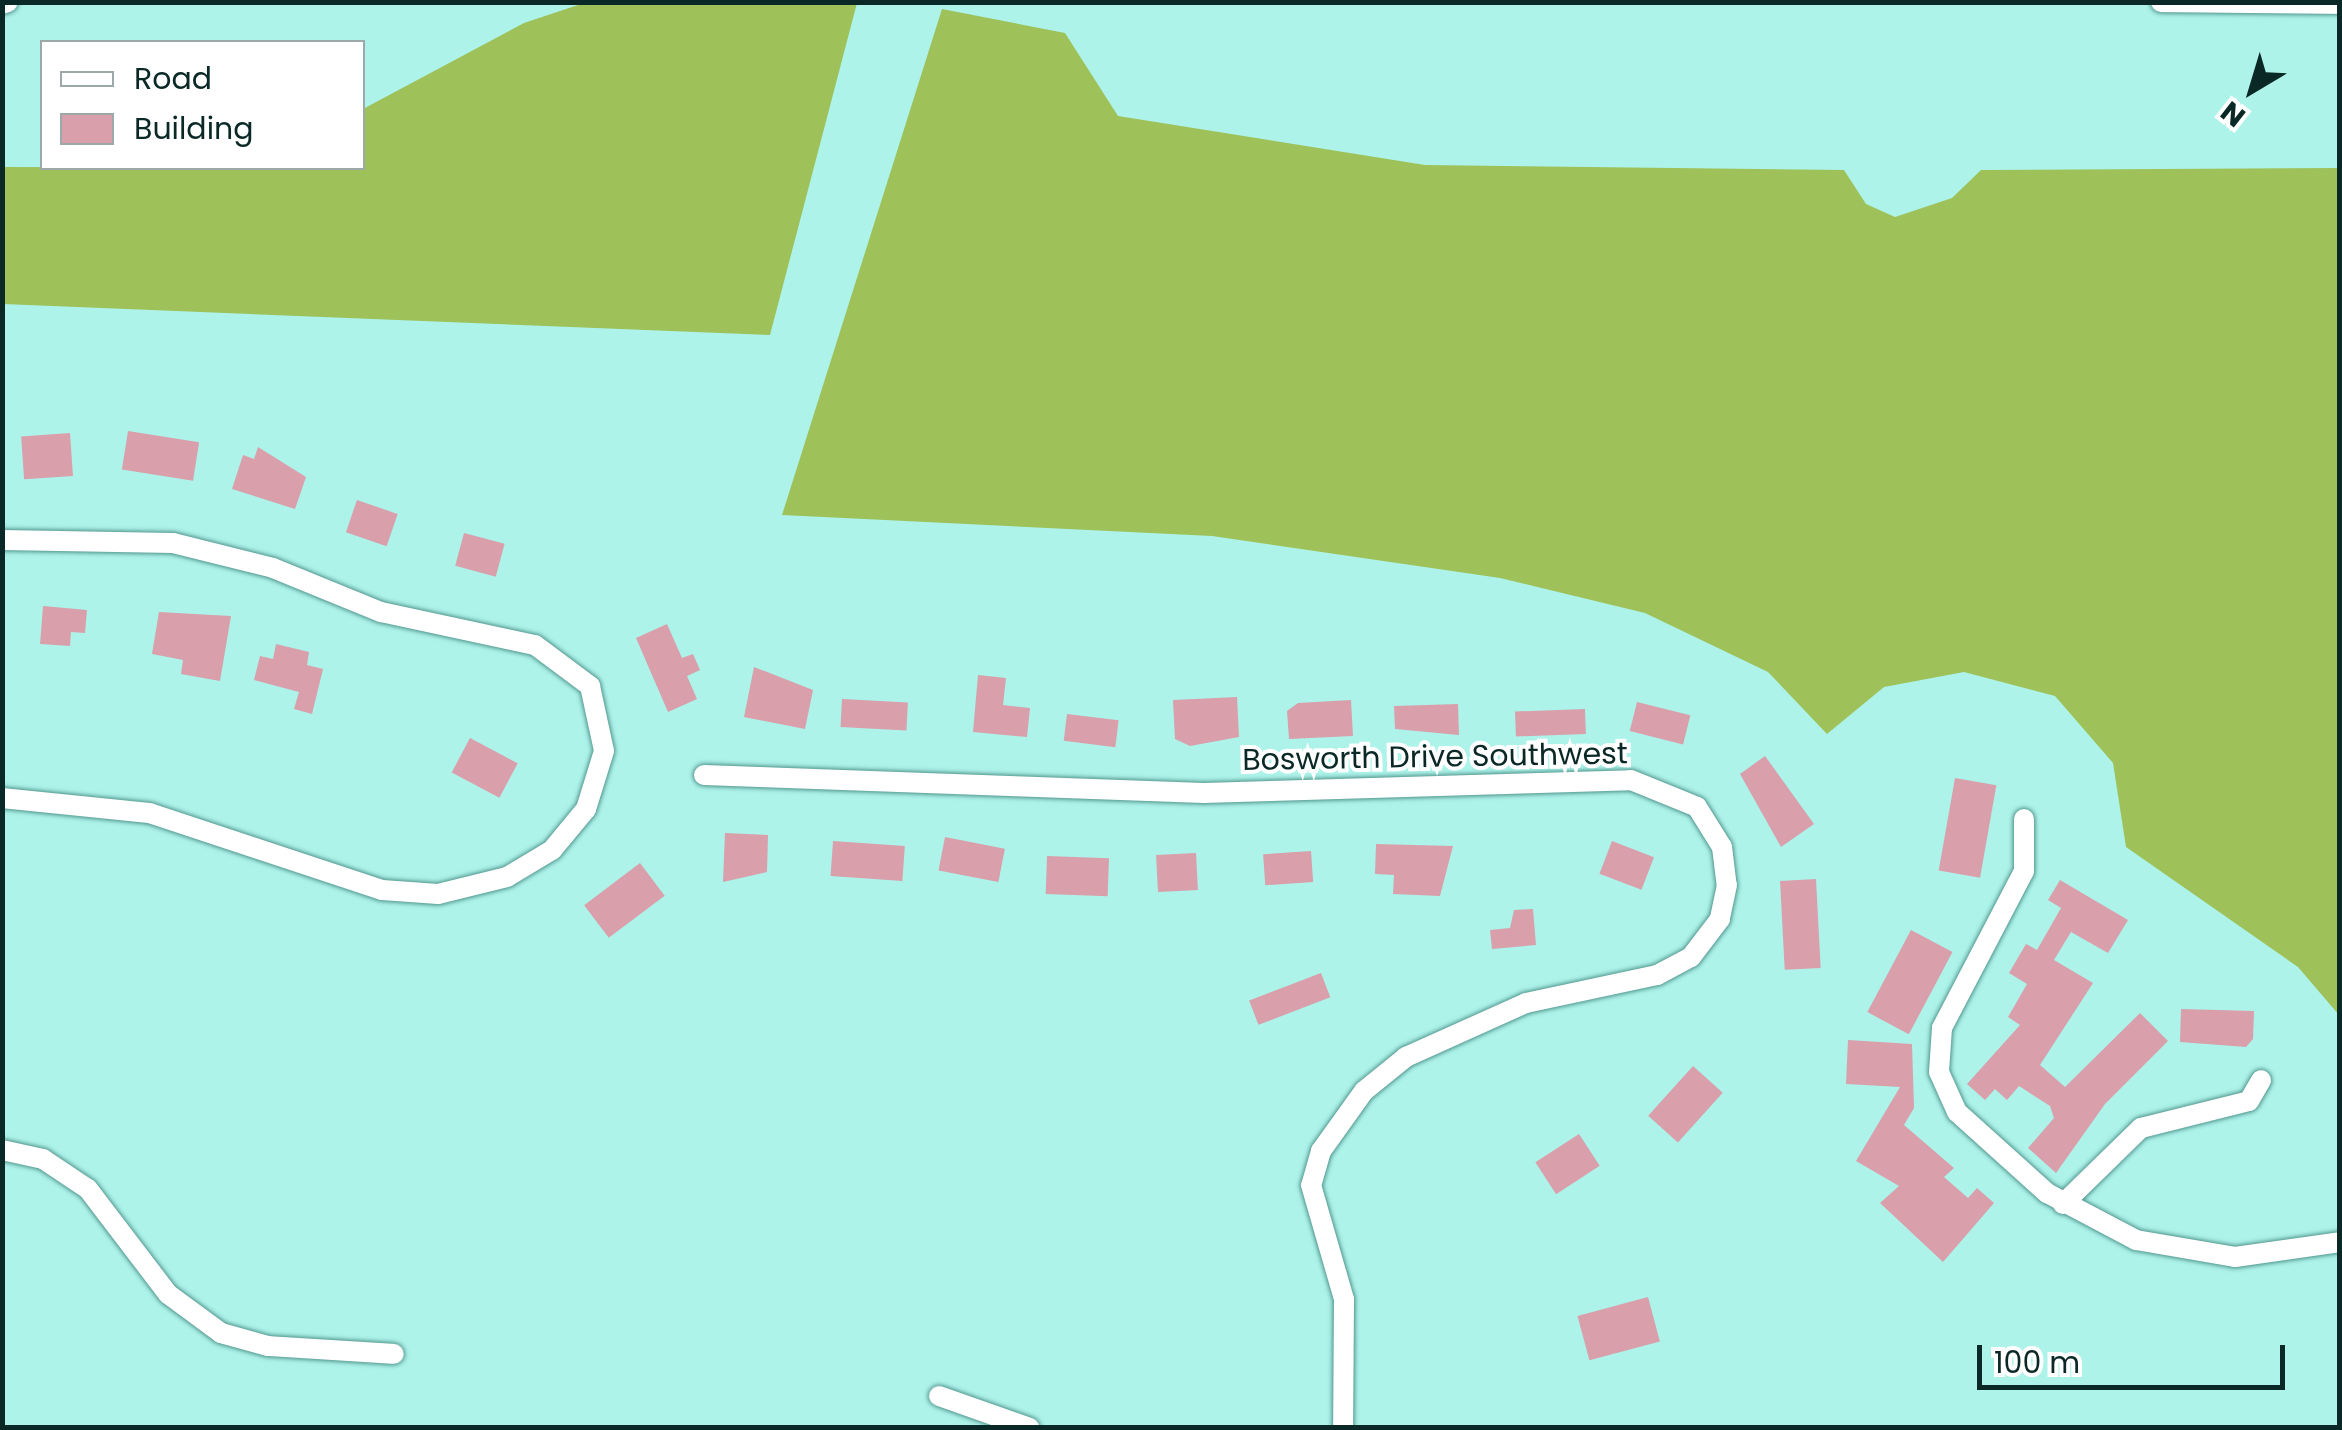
<!DOCTYPE html>
<style>
body{margin:0}
#map{position:relative;width:2342px;height:1430px;overflow:hidden;background:#adf3ea;font-family:Poppins,sans-serif}
div>[style]{position:absolute}
.forest>*{inset:0;background:#9ec259}
.building>*{inset:0;background:#d99fab;transform-origin:0 0}
.roads{filter:drop-shadow(0 0 2px #53978f) drop-shadow(0 0 2px #53978f)}
.street>*{height:20px;margin:-10px;padding:0 10px;transform-origin:10px;border-radius:10px;background:#fff}
span{translate:-50% -50%;white-space:nowrap;text-align:center;line-height:1.15;-webkit-text-stroke:8px #fff;paint-order:stroke}
.street-label{font-size:30px;color:#0a2825}
.frame{position:absolute;inset:0;border:5px solid #0a2825;pointer-events:none}
.legend{position:absolute;left:40px;top:40px;width:325px;height:130px;box-sizing:border-box;background:#fff;border:2px solid #9da9a8;margin:0;padding:12px 18px;list-style:none;font-size:30px;color:#0a2825}
.legend li{display:flex;align-items:center;gap:20px;height:50px}
.legend b{width:50px;border:2px solid #9da9a8}
.north{position:absolute;left:2202px;top:40px;width:100px;height:100px;-webkit-text-stroke:8px #fff;paint-order:stroke;rotate:218deg;font-size:28px;font-weight:700;line-height:40px;text-align:center;color:#0a2825}
.north::after{content:'';display:block;margin:auto;width:35px;height:45px;background:#0a2825;clip-path:polygon(50% 0,100% 100%,50% 72%,0 100%)}
.scale{position:absolute;left:1977px;top:1345px;width:308px;height:45px;box-sizing:border-box;border:5px solid #0a2825;border-top:0;padding-left:12px;font-size:30px;line-height:35px;white-space:nowrap;color:#0a2825;-webkit-text-stroke:8px #fff;paint-order:stroke}
</style>
<div id="map">
<div class="forest">
<div style="clip-path:polygon(587px 2px,857px 3px,770px 335px,3px 304px,3px 167px,362px 168px,363px 109px,524px 23px)"></div>
<div style="clip-path:polygon(942px 9px,1065px 33px,1118px 116px,1425px 165px,1844px 170px,1866px 204px,1895px 217px,1952px 198px,1981px 170px,2339px 168px,2339px 1015px,2298px 967px,2126px 847px,2113px 763px,2055px 696px,1964px 672px,1884px 687px,1827px 734px,1768px 672px,1645px 613px,1500px 578px,1212px 536px,782px 515px)"></div>
</div>
<div class="building">
<div style="left:128px;top:431px;width:72px;height:39px;rotate:9deg"></div>
<div style="left:70px;top:433px;width:43px;height:49px;rotate:86deg"></div>
<div style="clip-path:polygon(258px 447px,306px 477px,295px 509px,232px 489px,243px 455px,254px 459px)"></div>
<div style="left:357px;top:500px;width:43px;height:34px;rotate:19deg"></div>
<div style="left:464px;top:533px;width:42px;height:34px;rotate:15deg"></div>
<div style="clip-path:polygon(43px 606px,87px 610px,85px 633px,71px 632px,70px 646px,40px 644px)"></div>
<div style="clip-path:polygon(159px 612px,231px 616px,220px 681px,181px 674px,183px 660px,152px 654px)"></div>
<div style="clip-path:polygon(667px 624px,682px 658px,693px 654px,700px 670px,687px 676px,697px 699px,668px 712px,636px 638px)"></div>
<div style="clip-path:polygon(276px 644px,309px 652px,307px 665px,323px 669px,312px 714px,294px 709px,299px 692px,254px 680px,260px 656px,273px 659px)"></div>
<div style="clip-path:polygon(754px 667px,813px 690px,805px 729px,744px 717px)"></div>
<div style="clip-path:polygon(978px 675px,1006px 678px,1003px 705px,1030px 708px,1027px 737px,973px 732px)"></div>
<div style="clip-path:polygon(1237px 697px,1239px 737px,1190px 746px,1175px 739px,1173px 700px)"></div>
<div style="left:842px;top:699px;width:66px;height:28px;rotate:3deg"></div>
<div style="clip-path:polygon(1351px 700px,1353px 736px,1289px 739px,1287px 711px,1298px 703px)"></div>
<div style="left:1637px;top:702px;width:55px;height:30px;rotate:14deg"></div>
<div style="clip-path:polygon(1458px 704px,1459px 735px,1395px 729px,1394px 706px)"></div>
<div style="left:1585px;top:709px;width:25px;height:70px;rotate:88deg"></div>
<div style="left:1067px;top:714px;width:52px;height:27px;rotate:7deg"></div>
<div style="left:470px;top:738px;width:54px;height:39px;rotate:28deg"></div>
<div style="clip-path:polygon(1765px 756px,1814px 824px,1781px 847px,1740px 774px)"></div>
<div style="left:1955px;top:778px;width:42px;height:94px;rotate:10deg"></div>
<div style="clip-path:polygon(725px 833px,768px 835px,767px 872px,723px 882px)"></div>
<div style="left:945px;top:837px;width:61px;height:34px;rotate:11deg"></div>
<div style="left:833px;top:841px;width:72px;height:35px;rotate:4deg"></div>
<div style="left:1612px;top:841px;width:45px;height:35px;rotate:21deg"></div>
<div style="clip-path:polygon(1376px 844px,1453px 846px,1440px 896px,1393px 894px,1394px 875px,1375px 874px)"></div>
<div style="left:1311px;top:851px;width:31px;height:48px;rotate:86deg"></div>
<div style="left:1196px;top:853px;width:37px;height:40px;rotate:87deg"></div>
<div style="left:1047px;top:856px;width:62px;height:38px;rotate:2deg"></div>
<div style="left:640px;top:863px;width:41px;height:70px;rotate:53deg"></div>
<div style="left:1816px;top:879px;width:89px;height:36px;rotate:87deg"></div>
<div style="clip-path:polygon(2060px 880px,2128px 920px,2108px 953px,2071px 932px,2054px 960px,2093px 983px,2040px 1065px,2065px 1087px,2140px 1013px,2168px 1041px,2105px 1104px,2056px 1173px,2028px 1148px,2054px 1118px,2050px 1106px,2019px 1086px,2007px 1100px,1995px 1089px,1985px 1100px,1967px 1084px,2020px 1025px,2008px 1017px,2027px 984px,2009px 973px,2026px 944px,2037px 950px,2061px 908px,2048px 900px)"></div>
<div style="clip-path:polygon(1533px 909px,1536px 945px,1492px 949px,1490px 930px,1510px 928px,1514px 910px)"></div>
<div style="left:1911px;top:930px;width:47px;height:93px;rotate:28deg"></div>
<div style="left:1321px;top:973px;width:26px;height:77px;rotate:69deg"></div>
<div style="clip-path:polygon(2181px 1009px,2254px 1011px,2253px 1039px,2246px 1047px,2180px 1042px)"></div>
<div style="clip-path:polygon(1848px 1040px,1912px 1044px,1914px 1108px,1904px 1125px,1954px 1168px,1944px 1177px,1968px 1198px,1977px 1188px,1994px 1203px,1943px 1262px,1880px 1203px,1899px 1186px,1856px 1161px,1900px 1087px,1846px 1084px)"></div>
<div style="left:1693px;top:1066px;width:40px;height:67px;rotate:42deg"></div>
<div style="left:1579px;top:1134px;width:38px;height:52px;rotate:57deg"></div>
<div style="left:1648px;top:1297px;width:46px;height:73px;rotate:75deg"></div>
</div>
<div class="roads">
<div class="street">
<div style="left:2161px;top:2px;width:179px;rotate:0.6deg"></div>
<div style="left:2px;top:4px;width:6px;rotate:-18deg"></div>
<div style="left:2px;top:540px;width:171px;rotate:1deg"></div>
<div style="left:173px;top:543px;width:103px;rotate:14deg"></div>
<div style="left:273px;top:568px;width:117px;rotate:22.2deg"></div>
<div style="left:381px;top:612px;width:157px;rotate:12.1deg"></div>
<div style="left:535px;top:645px;width:69px;rotate:36.7deg"></div>
<div style="left:590px;top:686px;width:66px;rotate:77.8deg"></div>
<div style="left:604px;top:751px;width:61px;rotate:107.2deg"></div>
<div style="left:586px;top:809px;width:53px;rotate:129.7deg"></div>
<div style="left:552px;top:850px;width:52px;rotate:149deg"></div>
<div style="left:507px;top:877px;width:71px;rotate:166.2deg"></div>
<div style="left:438px;top:894px;width:56px;rotate:-175.9deg"></div>
<div style="left:382px;top:890px;width:245px;rotate:-161.7deg"></div>
<div style="left:149px;top:813px;width:148px;rotate:-174.2deg"></div>
<div style="left:704px;top:775px;width:500px;rotate:2.06deg"></div>
<div style="left:1204px;top:793px;width:427px;rotate:-1.7deg"></div>
<div style="left:1631px;top:780px;width:71px;rotate:22.2deg"></div>
<div style="left:1697px;top:807px;width:47px;rotate:58deg"></div>
<div style="left:1722px;top:847px;width:38px;rotate:83deg"></div>
<div style="left:1727px;top:885px;width:35px;rotate:102deg"></div>
<div style="left:1720px;top:919px;width:48px;rotate:127.3deg"></div>
<div style="left:1691px;top:957px;width:38px;rotate:152deg"></div>
<div style="left:1657px;top:975px;width:134px;rotate:167.9deg"></div>
<div style="left:1526px;top:1003px;width:132px;rotate:155.8deg"></div>
<div style="left:1406px;top:1057px;width:54px;rotate:141deg"></div>
<div style="left:1364px;top:1091px;width:74px;rotate:125.6deg"></div>
<div style="left:1321px;top:1151px;width:35px;rotate:106deg"></div>
<div style="left:1311px;top:1185px;width:119px;rotate:73.9deg"></div>
<div style="left:1344px;top:1299px;width:129px;rotate:90.4deg"></div>
<div style="left:2024px;top:819px;width:52px;rotate:90deg"></div>
<div style="left:2024px;top:871px;width:177px;rotate:117.6deg"></div>
<div style="left:1942px;top:1028px;width:44px;rotate:93.9deg"></div>
<div style="left:1939px;top:1072px;width:44px;rotate:65.8deg"></div>
<div style="left:1957px;top:1112px;width:121px;rotate:42deg"></div>
<div style="left:2047px;top:1193px;width:101px;rotate:27.8deg"></div>
<div style="left:2136px;top:1240px;width:100px;rotate:9.7deg"></div>
<div style="left:2235px;top:1257px;width:106px;rotate:-8.1deg"></div>
<div style="left:2px;top:1150px;width:42px;rotate:12.4deg"></div>
<div style="left:43px;top:1159px;width:54px;rotate:33.7deg"></div>
<div style="left:88px;top:1189px;width:132px;rotate:52.7deg"></div>
<div style="left:168px;top:1294px;width:66px;rotate:36.3deg"></div>
<div style="left:221px;top:1333px;width:49px;rotate:15.5deg"></div>
<div style="left:268px;top:1346px;width:126px;rotate:3.6deg"></div>
<div style="left:2063px;top:1204px;width:109px;rotate:-44.3deg"></div>
<div style="left:2141px;top:1128px;width:111px;rotate:-14deg"></div>
<div style="left:2249px;top:1101px;width:24px;rotate:-60deg"></div>
<div style="left:939px;top:1396px;width:96px;rotate:19.4deg"></div>
</div>
</div>
<div class="street-label">
<span style="left:1435px;top:757px;rotate:-1deg">Bosworth Drive Southwest</span>
</div>
<div class="frame"></div>
<ul class="legend">
<li><b style="height:12px;background:#fff"></b>Road</li>
<li><b style="height:28px;background:#d99fab"></b>Building</li>
</ul>
<div class="north">N</div>
<div class="scale">100 m</div>
</div>
